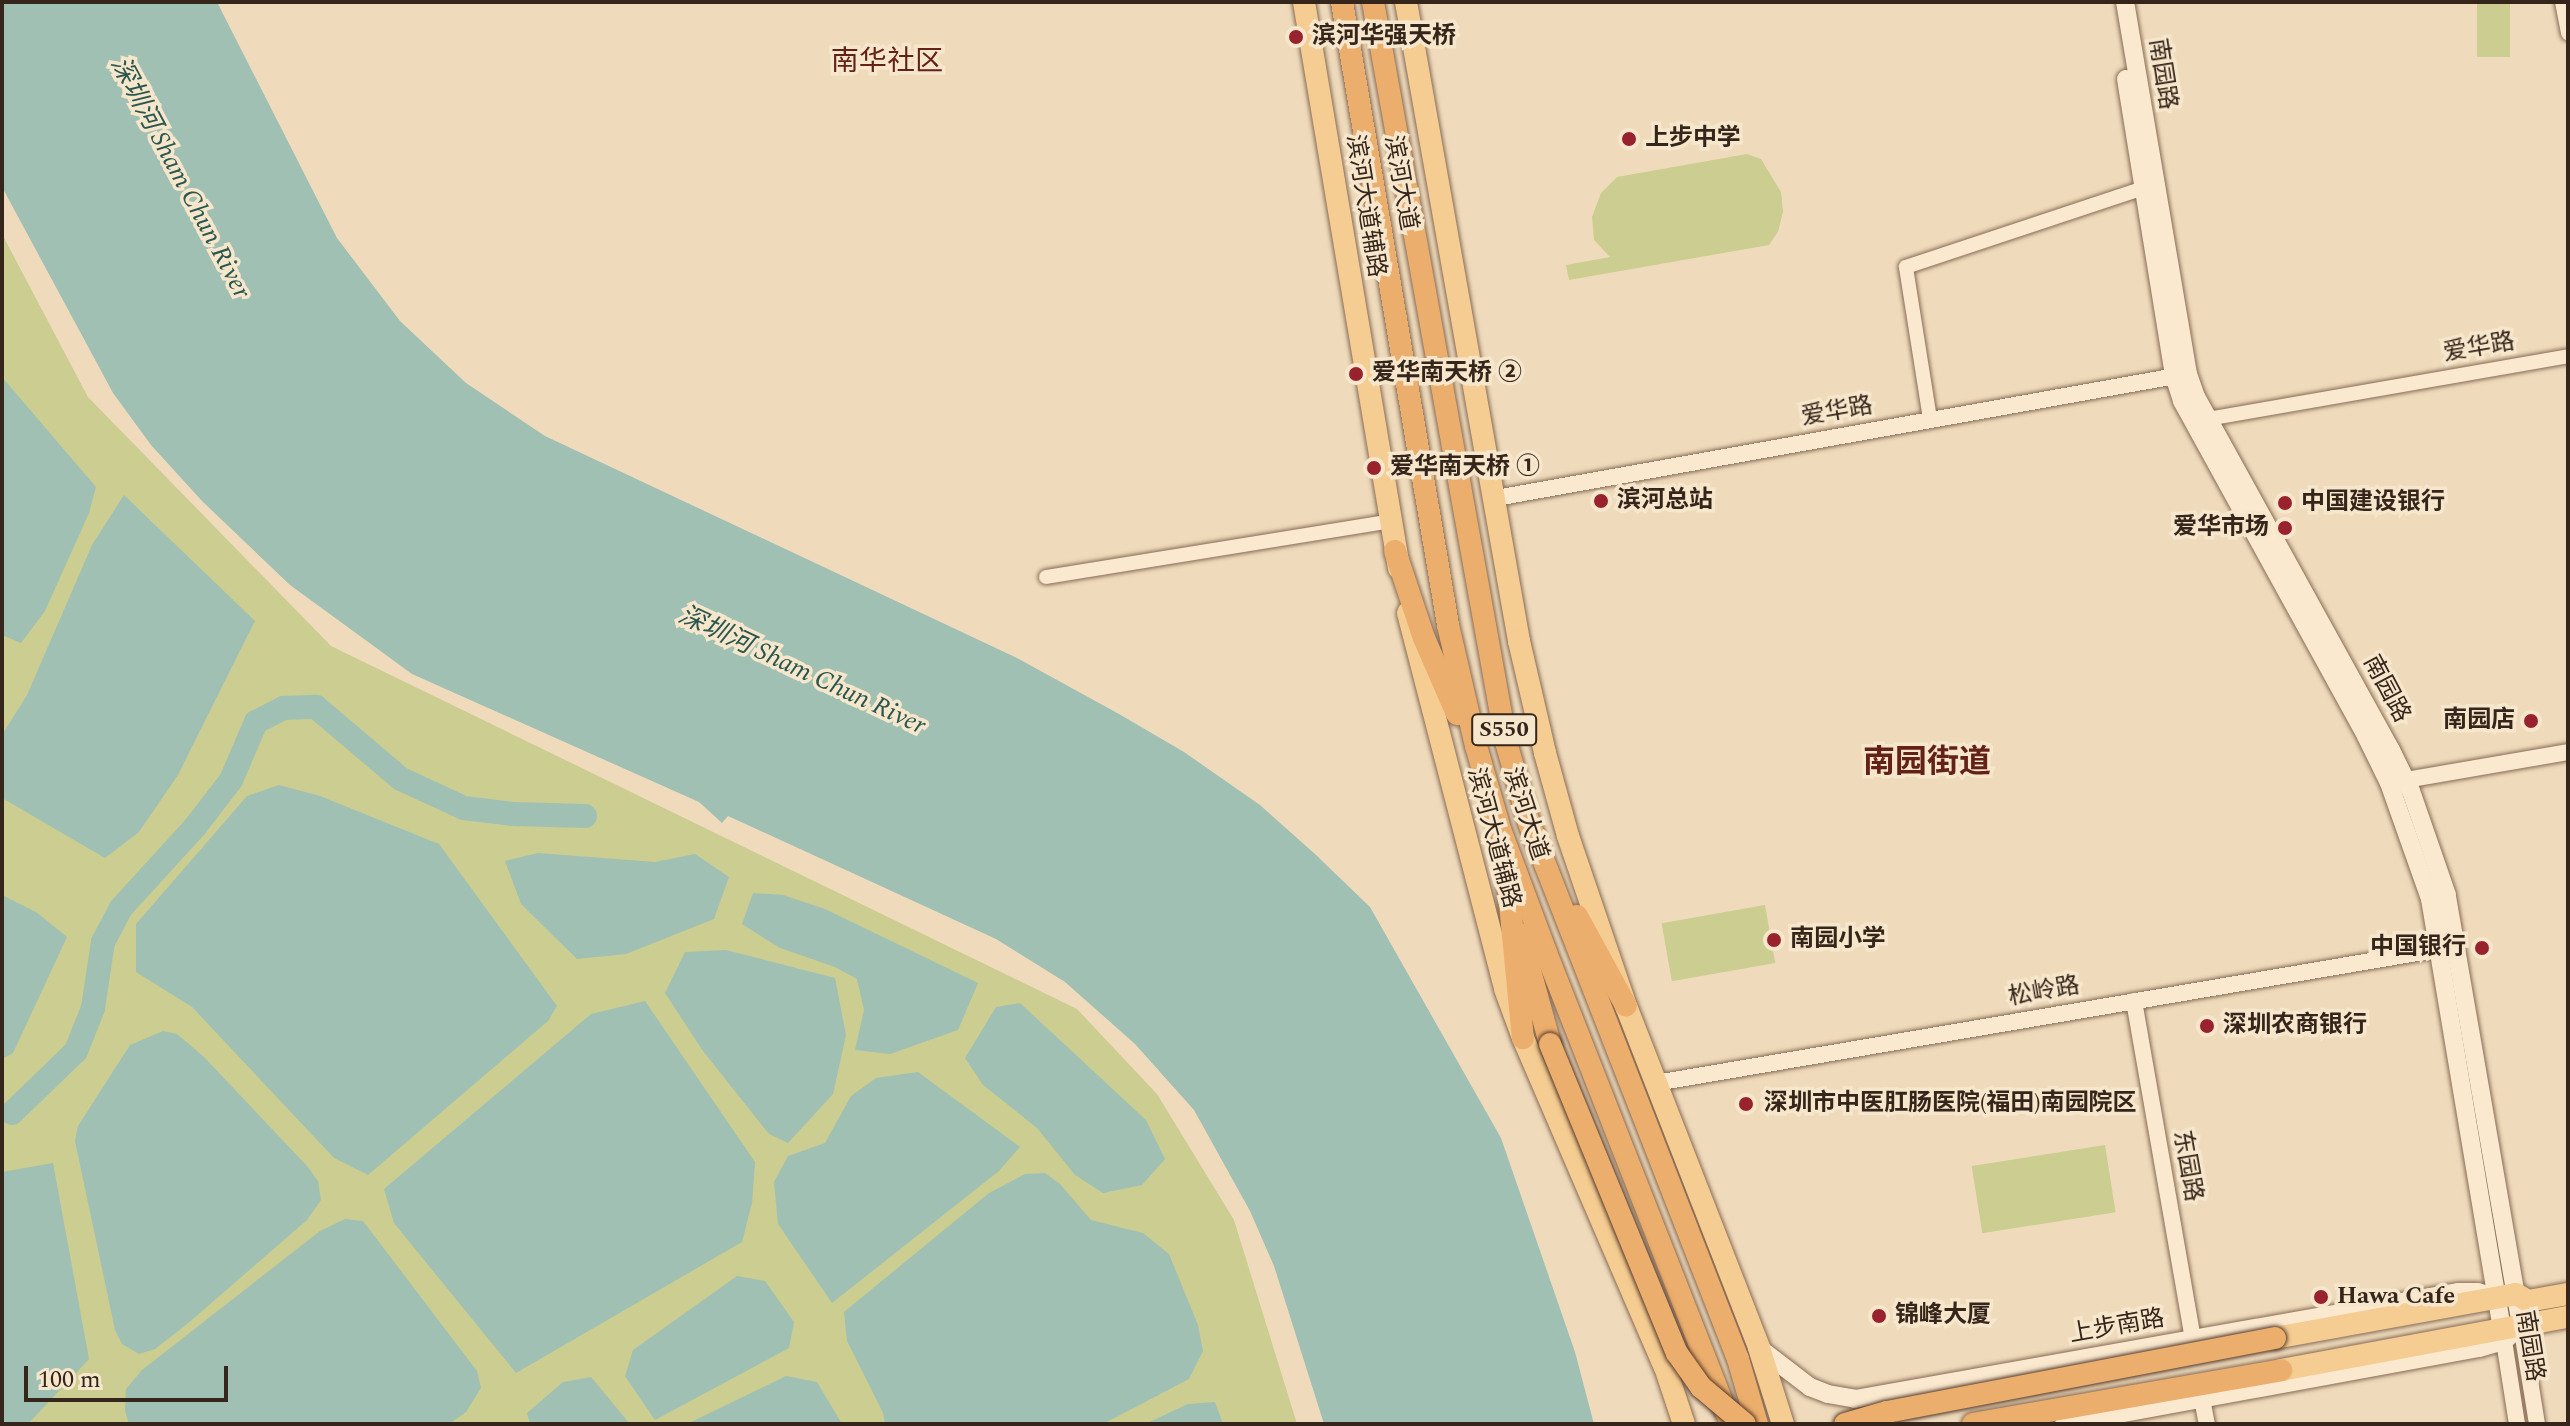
<!DOCTYPE html>
<meta charset="utf-8">
<style>
body{margin:0}
#map{position:relative;width:2570px;height:1426px;overflow:hidden;background:#efdbbc;font-family:Spectral,"Noto Sans SC",serif}
div>[style]{position:absolute}
.green>*{inset:0;background:#cccd90;transform-origin:0 0}
.water>*{inset:0;background:#a0c0b3}
.river>*{height:24px;margin:-12px;padding:0 12px;transform-origin:12px;border-radius:12px;background:#a0c0b3}
.roads{filter:drop-shadow(0 0 2px #876b55) drop-shadow(0 0 2px #876b55)}
.minor>*{height:14px;margin:-7px;padding:0 7px;transform-origin:7px;border-radius:7px;background:#fae9cf}
.tertiary>*{height:16px;margin:-8px;padding:0 8px;transform-origin:8px;border-radius:8px;background:#fae9cf}
.secondary>*{height:18px;margin:-9px;padding:0 9px;transform-origin:9px;border-radius:9px;background:#fae9cf}
.primary>*{height:22px;margin:-11px;padding:0 11px;transform-origin:11px;border-radius:11px;background:#f5cc91}
.trunk>*{height:22px;margin:-11px;padding:0 11px;transform-origin:11px;border-radius:11px;background:#ecae6c}
.bridges{filter:drop-shadow(0 0 2px #54392a) drop-shadow(0 0 2px #54392a)}
.trunk-bridge>*{height:22px;margin:-11px;padding:0 11px;transform-origin:11px;border-radius:11px;background:#ecae6c}
.dots>*{width:22px;height:22px;translate:-50% -50%;box-sizing:border-box;border:4px solid #f6e6cb;border-radius:50%}
span{translate:-50% -50%;white-space:nowrap;text-align:center;line-height:1.15;-webkit-text-stroke:7px #f6e6cb;paint-order:stroke}
.shield-label span{padding:2px 6px;background:#f6e6cb;border:2px solid;border-radius:6px;-webkit-text-stroke-width:0}
.shield-label{font-size:22px;color:#35251a;font-weight:700}
.poi-label{font-size:24px;color:#35251a;font-weight:700}
.left{translate:0 -50%;text-align:left}
.right{translate:-100% -50%;text-align:right}
.street-label{font-size:24px;color:#35251a}
.water-label{font-size:26px;color:#29564f;font-style:italic}
.quarter-label{font-size:28px;color:#632118}
.district-label{font-size:32px;color:#632118;font-weight:700}
.frame{position:absolute;inset:0;border:4px solid #35251a;pointer-events:none}
.scale{position:absolute;left:24px;top:1366px;width:204px;height:36px;box-sizing:border-box;border:4px solid #35251a;border-top:0;padding-left:10px;font-size:24px;line-height:28px;white-space:nowrap;color:#35251a;-webkit-text-stroke:6px #f6e6cb;paint-order:stroke}
</style>
<div id="map">
<div class="green">
<div style="left:2477px;top:2px;width:33px;height:55px"></div>
<div style="clip-path:polygon(1747px 154px,1761px 159px,1781px 192px,1783px 212px,1778px 232px,1769px 245px,1569px 280px,1566px 265px,1610px 257px,1594px 240px,1592px 217px,1601px 193px,1617px 177px)"></div>
<div style="clip-path:polygon(2px 234px,88px 397px,331px 646px,1077px 1009px,1157px 1094px,1234px 1220px,1297px 1424px,2px 1424px)"></div>
<div style="left:1765px;top:905px;width:59px;height:105px;rotate:80deg"></div>
<div style="left:2105px;top:1145px;width:68px;height:135px;rotate:81deg"></div>
</div>
<div class="water">
<div style="clip-path:polygon(2px 2px,217px 2px,337px 238px,400px 321px,466px 383px,545px 436px,1017px 658px,1119px 714px,1184px 752px,1260px 805px,1315px 854px,1370px 907px,1501px 1138px,1575px 1352px,1594px 1424px,1324px 1424px,1274px 1266px,1250px 1211px,1194px 1110px,1135px 1044px,1065px 982px,996px 939px,728px 816px,722px 823px,699px 802px,412px 674px,290px 585px,202px 501px,151px 445px,113px 393px,2px 187px)"></div>
<div style="clip-path:polygon(2px 377px,96px 487px,89px 513px,45px 611px,21px 643px,2px 635px)"></div>
<div style="clip-path:polygon(124px 495px,255px 621px,178px 775px,139px 832px,105px 858px,2px 798px,2px 735px,27px 695px,92px 545px)"></div>
<div style="clip-path:polygon(279px 785px,320px 796px,439px 844px,557px 1006px,548px 1021px,368px 1175px,334px 1158px,192px 1007px,136px 972px,136px 924px,247px 796px)"></div>
<div style="clip-path:polygon(538px 853px,655px 862px,695px 854px,729px 877px,714px 919px,626px 954px,577px 959px,521px 904px,505px 861px)"></div>
<div style="clip-path:polygon(753px 893px,783px 895px,825px 909px,978px 983px,958px 1030px,890px 1054px,855px 1050px,864px 1010px,857px 979px,835px 967px,780px 948px,742px 924px)"></div>
<div style="clip-path:polygon(2px 895px,36px 912px,67px 937px,13px 1053px,2px 1059px)"></div>
<div style="clip-path:polygon(726px 950px,835px 978px,846px 1035px,833px 1094px,788px 1143px,769px 1134px,703px 1051px,665px 993px,685px 952px)"></div>
<div style="clip-path:polygon(645px 1001px,755px 1162px,752px 1203px,742px 1242px,516px 1373px,394px 1223px,384px 1189px,591px 1014px)"></div>
<div style="clip-path:polygon(1020px 1003px,1146px 1120px,1165px 1159px,1142px 1185px,1103px 1193px,1075px 1175px,1037px 1128px,983px 1085px,965px 1058px,996px 1007px)"></div>
<div style="clip-path:polygon(163px 1031px,177px 1034px,204px 1057px,307px 1166px,318px 1181px,321px 1200px,307px 1220px,186px 1325px,155px 1349px,139px 1354px,122px 1344px,115px 1330px,75px 1141px,78px 1126px,130px 1045px)"></div>
<div style="clip-path:polygon(918px 1072px,1020px 1147px,999px 1171px,832px 1303px,778px 1224px,774px 1182px,788px 1156px,825px 1143px,851px 1096px,876px 1078px)"></div>
<div style="clip-path:polygon(53px 1163px,89px 1359px,28px 1424px,2px 1424px,2px 1172px)"></div>
<div style="clip-path:polygon(1045px 1173px,1060px 1184px,1091px 1220px,1143px 1233px,1169px 1254px,1198px 1325px,1203px 1351px,1189px 1379px,1103px 1424px,885px 1424px,883px 1413px,847px 1341px,844px 1312px,989px 1193px,1025px 1174px)"></div>
<div style="clip-path:polygon(345px 1219px,363px 1221px,477px 1371px,481px 1388px,466px 1412px,449px 1424px,129px 1424px,125px 1411px,126px 1389px,142px 1370px,320px 1231px)"></div>
<div style="clip-path:polygon(737px 1276px,765px 1281px,794px 1322px,789px 1348px,655px 1420px,625px 1376px,633px 1350px)"></div>
<div style="clip-path:polygon(786px 1376px,817px 1382px,842px 1424px,687px 1424px)"></div>
<div style="clip-path:polygon(591px 1377px,630px 1424px,530px 1424px,527px 1413px,563px 1382px)"></div>
<div style="clip-path:polygon(1215px 1402px,1223px 1424px,1145px 1424px,1188px 1404px)"></div>
</div>
<div class="river">
<div style="left:12px;top:1113px;width:89px;rotate:-44.1deg"></div>
<div style="left:76px;top:1051px;width:46px;rotate:-68.4deg"></div>
<div style="left:93px;top:1008px;width:67px;rotate:-81.4deg"></div>
<div style="left:103px;top:942px;width:38px;rotate:-62deg"></div>
<div style="left:121px;top:908px;width:110px;rotate:-47.6deg"></div>
<div style="left:195px;top:827px;width:59px;rotate:-52.5deg"></div>
<div style="left:231px;top:780px;width:63px;rotate:-66.7deg"></div>
<div style="left:256px;top:722px;width:30px;rotate:-27deg"></div>
<div style="left:283px;top:708px;width:33px;rotate:-2deg"></div>
<div style="left:316px;top:707px;width:111px;rotate:40.3deg"></div>
<div style="left:401px;top:779px;width:69px;rotate:24.7deg"></div>
<div style="left:464px;top:808px;width:49px;rotate:7deg"></div>
<div style="left:513px;top:814px;width:72px;rotate:1.6deg"></div>
</div>
<div class="roads">
<div class="minor">
<div style="left:2562px;top:2px;width:32px;rotate:79deg"></div>
<div style="left:1930px;top:419px;width:154px;rotate:-99deg"></div>
<div style="left:1906px;top:267px;width:259px;rotate:-18.4deg"></div>
<div style="left:2208px;top:419px;width:365px;rotate:-9.9deg"></div>
<div style="left:1046px;top:577px;width:349px;rotate:-9.2deg"></div>
</div>
<div class="tertiary">
<div style="left:1496px;top:498px;width:702px;rotate:-10.17deg"></div>
<div style="left:2394px;top:782px;width:177px;rotate:-9.8deg"></div>
<div style="left:2134px;top:1001px;width:344px;rotate:80.1deg"></div>
<div style="left:1656px;top:1083px;width:796px;rotate:-9.69deg"></div>
<div style="left:2521px;top:1325px;width:100px;rotate:80.8deg"></div>
<div style="left:2504px;top:1341px;width:84px;rotate:81.1deg"></div>
<div style="left:2202px;top:1399px;width:25px;rotate:79deg"></div>
</div>
<div class="secondary">
<div style="left:2126px;top:79px;width:301px;rotate:80.8deg"></div>
<div style="left:2174px;top:376px;width:26px;rotate:72deg"></div>
<div style="left:2182px;top:401px;width:382px;rotate:61.2deg"></div>
<div style="left:2366px;top:736px;width:52px;rotate:63.9deg"></div>
<div style="left:2389px;top:783px;width:123px;rotate:70.5deg"></div>
<div style="left:2430px;top:899px;width:448px;rotate:80.5deg"></div>
<div style="left:1759px;top:1348px;width:64px;rotate:37.4deg"></div>
<div style="left:1810px;top:1387px;width:19px;rotate:21deg"></div>
<div style="left:1828px;top:1394px;width:27px;rotate:10deg"></div>
<div style="left:1855px;top:1399px;width:612px;rotate:-10.06deg"></div>
<div style="left:2458px;top:1292px;width:20px"></div>
<div style="left:2478px;top:1292px;width:17px;rotate:17deg"></div>
<div style="left:2064px;top:1424px;width:422px;rotate:-10.4deg"></div>
<div style="left:2479px;top:1348px;width:26px;rotate:-16deg"></div>
<div style="left:2504px;top:1341px;width:23px;rotate:-43deg"></div>
<div style="left:2521px;top:1325px;width:436px;rotate:-99.8deg"></div>
<div style="left:2447px;top:895px;width:110px;rotate:-109.1deg"></div>
<div style="left:2411px;top:791px;width:46px;rotate:-116deg"></div>
<div style="left:2391px;top:750px;width:403px;rotate:-118.9deg"></div>
<div style="left:2196px;top:397px;width:24px;rotate:-109deg"></div>
<div style="left:2188px;top:374px;width:377px;rotate:-99.6deg"></div>
</div>
<div class="primary">
<div style="left:1304px;top:2px;width:574px;rotate:80.47deg"></div>
<div style="left:1406px;top:2px;width:649px;rotate:79.97deg"></div>
<div style="left:1519px;top:641px;width:115px;rotate:76.9deg"></div>
<div style="left:1545px;top:753px;width:86px;rotate:74.5deg"></div>
<div style="left:1568px;top:836px;width:180px;rotate:71.2deg"></div>
<div style="left:1626px;top:1006px;width:367px;rotate:68.7deg"></div>
<div style="left:1759px;top:1348px;width:80px;rotate:72.5deg"></div>
<div style="left:1408px;top:613px;width:388px;rotate:75.5deg"></div>
<div style="left:1505px;top:989px;width:52px;rotate:69.8deg"></div>
<div style="left:1523px;top:1038px;width:358px;rotate:66.7deg"></div>
<div style="left:1665px;top:1367px;width:60px;rotate:71.6deg"></div>
<div style="left:2275px;top:1338px;width:245px;rotate:-10.3deg"></div>
<div style="left:2516px;top:1294px;width:14px;rotate:30deg"></div>
<div style="left:2528px;top:1301px;width:41px;rotate:-9.9deg"></div>
<div style="left:2281px;top:1370px;width:292px;rotate:-10.5deg"></div>
</div>
<div class="trunk">
<div style="left:1342px;top:2px;width:632px;rotate:80.34deg"></div>
<div style="left:1448px;top:625px;width:124px;rotate:77deg"></div>
<div style="left:1476px;top:746px;width:86px;rotate:73.9deg"></div>
<div style="left:1500px;top:829px;width:134px;rotate:69.5deg"></div>
<div style="left:1547px;top:955px;width:494px;rotate:68.6deg"></div>
<div style="left:1373px;top:2px;width:752px;rotate:79.81deg"></div>
<div style="left:1506px;top:742px;width:84px;rotate:74.1deg"></div>
<div style="left:1529px;top:823px;width:575px;rotate:68.7deg"></div>
<div style="left:1738px;top:1359px;width:68px;rotate:73.7deg"></div>
<div style="left:1395px;top:551px;width:92px;rotate:71.6deg"></div>
<div style="left:1424px;top:638px;width:83px;rotate:66.5deg"></div>
<div style="left:1507px;top:873px;width:166px;rotate:84.5deg"></div>
<div style="left:1577px;top:916px;width:102px;rotate:61.4deg"></div>
<div style="left:1520px;top:934px;width:114px;rotate:74.7deg"></div>
<div style="left:1973px;top:1424px;width:313px;rotate:-9.9deg"></div>
</div>
</div>
<div class="bridges">
<div class="trunk-bridge">
<div style="left:1550px;top:1044px;width:334px;rotate:67.7deg"></div>
<div style="left:1677px;top:1353px;width:42px;rotate:54.8deg"></div>
<div style="left:1701px;top:1387px;width:57px;rotate:40.1deg"></div>
<div style="left:1845px;top:1424px;width:44px;rotate:-15.9deg"></div>
<div style="left:1887px;top:1412px;width:395px;rotate:-10.8deg"></div>
</div>
</div>
<div class="dots">
<div style="left:1296px;top:37px;background:#98232f"></div>
<div style="left:1629px;top:139px;background:#98232f"></div>
<div style="left:1356px;top:374px;background:#98232f"></div>
<div style="left:1374px;top:468px;background:#98232f"></div>
<div style="left:1601px;top:501px;background:#98232f"></div>
<div style="left:2285px;top:503px;background:#98232f"></div>
<div style="left:2285px;top:528px;background:#98232f"></div>
<div style="left:2531px;top:721px;background:#98232f"></div>
<div style="left:1774px;top:940px;background:#98232f"></div>
<div style="left:2482px;top:948px;background:#98232f"></div>
<div style="left:2207px;top:1026px;background:#98232f"></div>
<div style="left:1746px;top:1104px;background:#98232f"></div>
<div style="left:2321px;top:1297px;background:#98232f"></div>
<div style="left:1879px;top:1316px;background:#98232f"></div>
</div>
<div class="shield-label">
<span style="left:1504px;top:730px">S550</span>
</div>
<div class="poi-label">
<span class="left" style="left:1312px;top:37px">滨河华强天桥</span>
<span class="left" style="left:1645px;top:139px">上步中学</span>
<span class="left" style="left:1372px;top:374px">爱华南天桥 ②</span>
<span class="left" style="left:1390px;top:468px">爱华南天桥 ①</span>
<span class="left" style="left:1617px;top:501px">滨河总站</span>
<span class="left" style="left:2301px;top:503px">中国建设银行</span>
<span class="right" style="left:2269px;top:528px">爱华市场</span>
<span class="right" style="left:2515px;top:721px">南园店</span>
<span class="left" style="left:1790px;top:940px">南园小学</span>
<span class="right" style="left:2466px;top:948px">中国银行</span>
<span class="left" style="left:2223px;top:1026px">深圳农商银行</span>
<span class="left" style="left:1764px;top:1104px">深圳市中医肛肠医院(福田)南园院区</span>
<span class="left" style="left:2337px;top:1297px">Hawa Cafe</span>
<span class="left" style="left:1895px;top:1316px">锦峰大厦</span>
</div>
<div class="street-label">
<span style="left:2162px;top:74px;rotate:81deg">南园路</span>
<span style="left:1400px;top:183px;rotate:80deg">滨河大道</span>
<span style="left:1365px;top:206px;rotate:81deg">滨河大道辅路</span>
<span style="left:2479px;top:348px;rotate:-10deg">爱华路</span>
<span style="left:1837px;top:412px;rotate:-10deg">爱华路</span>
<span style="left:2386px;top:689px;rotate:62deg">南园路</span>
<span style="left:1525px;top:814px;rotate:72deg">滨河大道</span>
<span style="left:1493px;top:838px;rotate:75deg">滨河大道辅路</span>
<span style="left:2044px;top:992px;rotate:-10deg">松岭路</span>
<span style="left:2187px;top:1166px;rotate:80deg">东园路</span>
<span style="left:2117px;top:1327px;rotate:-10deg">上步南路</span>
<span style="left:2529px;top:1346px;rotate:81deg">南园路</span>
</div>
<div class="water-label">
<span style="left:180px;top:178px;rotate:62deg">深圳河 Sham Chun River</span>
<span style="left:802px;top:671px;rotate:25deg">深圳河 Sham Chun River</span>
</div>
<div class="quarter-label">
<span style="left:887px;top:62px">南华社区</span>
</div>
<div class="district-label">
<span style="left:1927px;top:763px">南园街道</span>
</div>
<div class="frame"></div>
<div class="scale">100 m</div>
</div>
